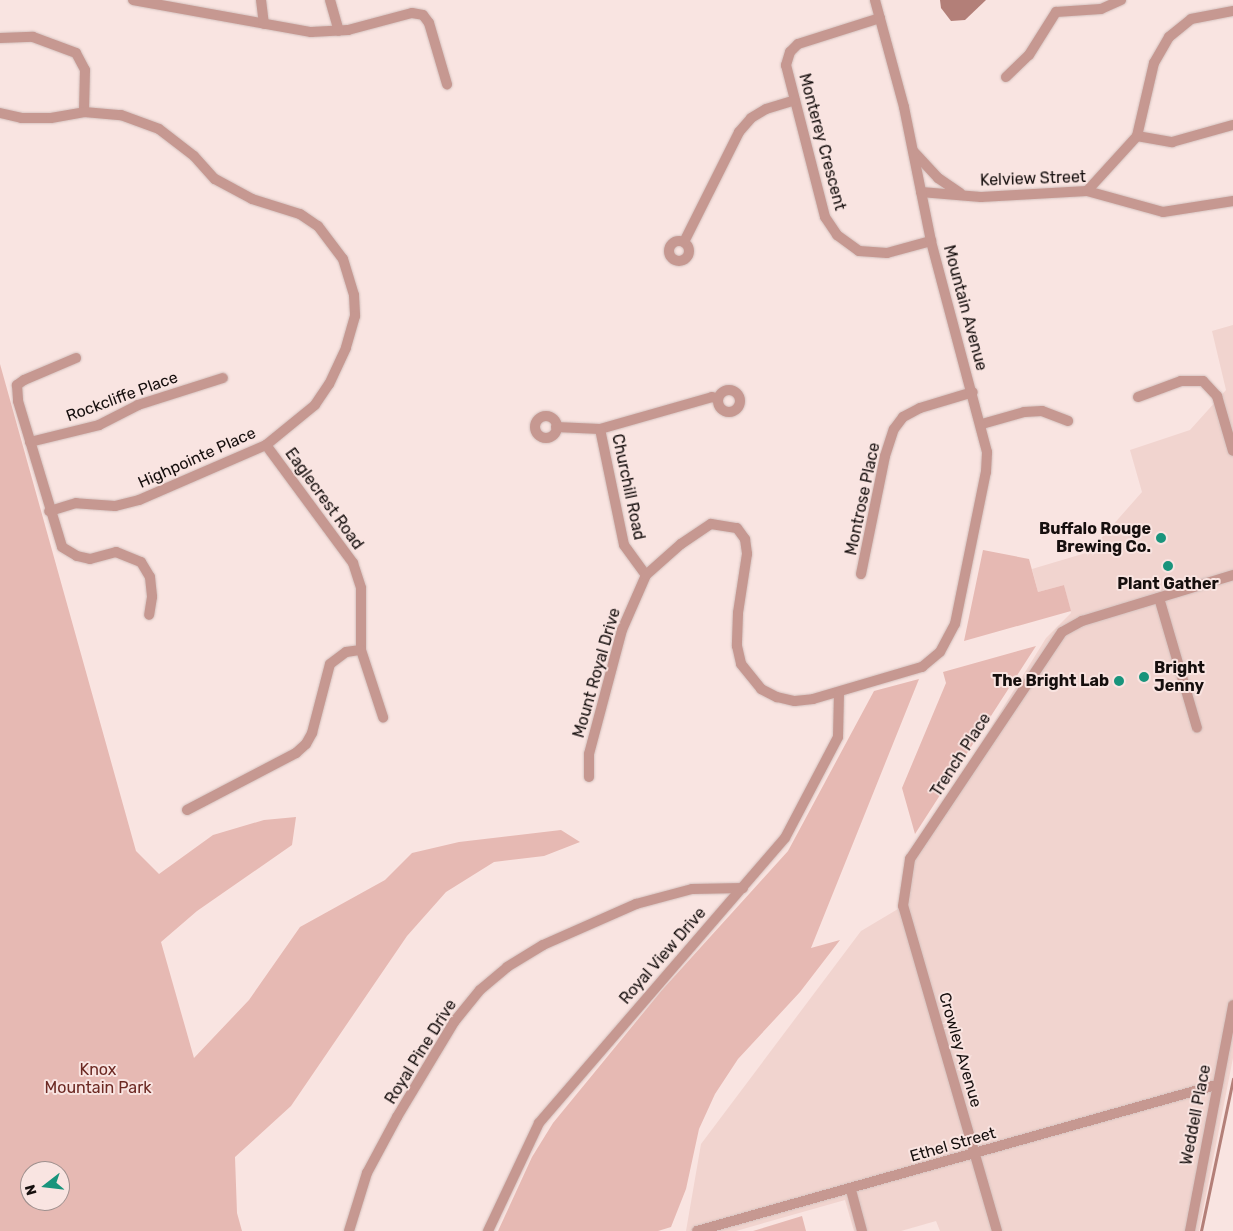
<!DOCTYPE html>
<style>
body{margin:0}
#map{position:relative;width:1233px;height:1231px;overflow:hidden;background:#f9e4e1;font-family:Rubik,sans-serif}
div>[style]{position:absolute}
.built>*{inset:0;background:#f1d4cf}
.green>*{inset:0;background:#e6b9b3}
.water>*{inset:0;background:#b37f78}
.stream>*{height:2.5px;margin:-1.25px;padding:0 1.25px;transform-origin:1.25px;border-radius:1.25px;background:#b37f78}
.roads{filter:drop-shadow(0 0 1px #d5c2bf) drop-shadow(0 0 1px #d5c2bf)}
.minor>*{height:10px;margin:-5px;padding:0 5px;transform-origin:5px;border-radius:5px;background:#c69891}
.minor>.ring{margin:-5px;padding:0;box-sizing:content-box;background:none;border:10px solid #c69891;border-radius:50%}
.dots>*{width:14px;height:14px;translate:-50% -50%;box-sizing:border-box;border:2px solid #f9e4e1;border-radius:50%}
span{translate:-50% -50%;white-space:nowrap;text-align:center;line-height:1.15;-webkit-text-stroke:4px #f9e4e1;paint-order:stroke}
.street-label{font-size:16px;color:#160f0e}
.poi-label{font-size:16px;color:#160f0e;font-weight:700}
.right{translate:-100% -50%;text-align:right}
.left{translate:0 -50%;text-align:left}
.park-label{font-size:16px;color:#6c2923}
.north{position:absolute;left:20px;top:1161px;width:50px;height:50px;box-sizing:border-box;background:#f9e4e1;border:1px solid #9e8f8d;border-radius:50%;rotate:254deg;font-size:14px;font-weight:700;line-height:20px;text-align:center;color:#160f0e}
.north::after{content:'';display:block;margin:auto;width:18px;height:22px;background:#19947c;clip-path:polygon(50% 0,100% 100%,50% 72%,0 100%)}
</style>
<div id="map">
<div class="built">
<div style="clip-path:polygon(1233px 325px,1233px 1058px,1199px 1231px,940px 1231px,936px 1221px,901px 1231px,854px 1231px,845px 1200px,736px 1231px,686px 1231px,701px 1144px,861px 931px,903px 906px,910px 859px,1046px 638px,1071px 613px,1064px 585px,1038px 592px,1032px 569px,1089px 552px,1142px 492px,1130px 450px,1190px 430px,1226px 390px,1212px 331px)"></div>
</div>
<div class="green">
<div style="clip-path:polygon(evenodd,0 364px,136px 851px,159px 874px,213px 835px,264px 820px,296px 817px,292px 845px,197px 911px,161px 942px,194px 1058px,249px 1000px,300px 927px,385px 880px,412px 853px,459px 842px,561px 830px,580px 842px,544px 856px,494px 862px,446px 892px,407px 936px,291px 1106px,235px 1157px,237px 1213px,242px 1231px,0 1231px,0 364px,30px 1171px,60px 1171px,60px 1201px,30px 1201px,30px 1171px)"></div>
<div style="clip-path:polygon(983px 550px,1029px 559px,1038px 592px,1064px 585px,1071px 611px,964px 641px)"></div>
<div style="clip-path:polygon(1036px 646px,915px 834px,902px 788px,946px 683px,943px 672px)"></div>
<div style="clip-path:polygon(919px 679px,811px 948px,840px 940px,800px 992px,738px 1059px,715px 1094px,699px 1129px,686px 1189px,671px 1227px,658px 1231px,498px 1231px,532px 1157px,553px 1123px,662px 990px,788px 851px,874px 691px)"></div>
<div style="clip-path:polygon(802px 1216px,806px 1231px,753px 1231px)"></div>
</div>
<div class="water">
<div style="clip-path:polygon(940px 0,986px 0,965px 20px,951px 21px,941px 8px)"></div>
</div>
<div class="stream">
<div style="left:1201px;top:1231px;width:155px;rotate:-78.1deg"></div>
</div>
<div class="roads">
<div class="minor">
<div style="left:133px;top:0;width:181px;rotate:10.2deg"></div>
<div style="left:311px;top:32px;width:37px;rotate:-3deg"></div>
<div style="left:348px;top:30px;width:66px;rotate:-14.9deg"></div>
<div style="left:412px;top:13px;width:11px;rotate:10deg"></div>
<div style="left:423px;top:15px;width:10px;rotate:53deg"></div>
<div style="left:429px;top:23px;width:64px;rotate:73.6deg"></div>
<div style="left:261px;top:0;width:24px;rotate:83deg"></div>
<div style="left:330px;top:0;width:32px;rotate:74deg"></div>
<div style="left:880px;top:18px;width:86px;rotate:162.4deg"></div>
<div style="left:798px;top:44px;width:11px;rotate:135deg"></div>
<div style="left:790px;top:52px;width:14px;rotate:107deg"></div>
<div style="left:786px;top:65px;width:157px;rotate:75.6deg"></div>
<div style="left:825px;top:217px;width:22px;rotate:56deg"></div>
<div style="left:837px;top:235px;width:27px;rotate:36deg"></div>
<div style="left:859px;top:251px;width:28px;rotate:4deg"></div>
<div style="left:887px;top:253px;width:46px;rotate:-15.3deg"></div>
<div style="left:0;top:38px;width:33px;rotate:-2deg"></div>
<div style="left:33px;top:37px;width:46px;rotate:20.4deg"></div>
<div style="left:76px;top:53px;width:19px;rotate:62deg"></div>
<div style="left:85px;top:70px;width:42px;rotate:91.4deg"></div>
<div style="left:1006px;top:77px;width:32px;rotate:-44deg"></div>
<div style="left:1029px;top:55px;width:51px;rotate:-57.9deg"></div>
<div style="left:1056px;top:12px;width:45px;rotate:-3.8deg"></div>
<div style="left:1101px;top:9px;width:22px;rotate:-24deg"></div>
<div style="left:0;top:113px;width:22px;rotate:13deg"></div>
<div style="left:21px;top:118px;width:30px"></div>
<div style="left:51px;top:118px;width:34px;rotate:-10deg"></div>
<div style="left:84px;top:112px;width:37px;rotate:5deg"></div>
<div style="left:121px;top:115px;width:40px;rotate:20.2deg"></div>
<div style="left:159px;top:129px;width:44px;rotate:37.6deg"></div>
<div style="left:194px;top:156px;width:31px;rotate:48deg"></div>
<div style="left:215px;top:179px;width:42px;rotate:28.4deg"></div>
<div style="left:252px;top:199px;width:50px;rotate:17.4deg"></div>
<div style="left:300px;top:214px;width:22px;rotate:34deg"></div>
<div style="left:318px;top:226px;width:41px;rotate:52.9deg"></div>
<div style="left:343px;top:259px;width:38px;rotate:73deg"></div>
<div style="left:354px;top:295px;width:21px;rotate:87deg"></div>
<div style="left:355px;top:316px;width:33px;rotate:106deg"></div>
<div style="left:346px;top:348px;width:40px;rotate:115deg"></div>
<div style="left:329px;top:384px;width:25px;rotate:124deg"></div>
<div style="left:315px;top:405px;width:63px;rotate:140.8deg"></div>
<div style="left:266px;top:445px;width:138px;rotate:156.6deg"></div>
<div style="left:139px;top:500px;width:25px;rotate:166deg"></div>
<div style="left:115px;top:506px;width:39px;rotate:-176deg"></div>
<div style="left:76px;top:503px;width:28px;rotate:163deg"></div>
<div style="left:1137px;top:136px;width:36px;rotate:10deg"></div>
<div style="left:1172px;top:142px;width:63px;rotate:-15.6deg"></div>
<div style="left:913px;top:151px;width:37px;rotate:47deg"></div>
<div style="left:938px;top:178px;width:27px;rotate:34deg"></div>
<div style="left:1087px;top:191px;width:74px;rotate:-47.7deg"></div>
<div style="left:1137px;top:136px;width:75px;rotate:-76.9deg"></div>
<div style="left:1154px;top:63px;width:30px;rotate:-60deg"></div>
<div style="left:1169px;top:37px;width:28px;rotate:-39deg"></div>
<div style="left:1191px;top:19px;width:43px;rotate:-10.8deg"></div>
<div style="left:921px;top:192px;width:60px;rotate:4.8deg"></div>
<div style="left:981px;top:197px;width:106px;rotate:-3.2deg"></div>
<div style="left:1087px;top:191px;width:79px;rotate:15.4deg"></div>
<div style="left:1163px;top:212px;width:71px;rotate:-8.9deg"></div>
<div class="ring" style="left:669px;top:241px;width:10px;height:10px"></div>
<div style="left:684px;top:242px;width:123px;rotate:-63.4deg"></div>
<div style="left:739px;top:132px;width:18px;rotate:-49deg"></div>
<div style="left:751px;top:118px;width:17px;rotate:-31deg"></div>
<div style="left:766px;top:109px;width:30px;rotate:-17deg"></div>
<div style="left:76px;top:358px;width:56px;rotate:157.1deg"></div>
<div style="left:24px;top:380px;width:9px;rotate:144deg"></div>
<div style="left:17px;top:385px;width:16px;rotate:86deg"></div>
<div style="left:18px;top:401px;width:152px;rotate:73.2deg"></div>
<div style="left:62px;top:547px;width:17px;rotate:31deg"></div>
<div style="left:77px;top:556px;width:13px;rotate:13deg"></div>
<div style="left:90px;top:559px;width:27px;rotate:-15deg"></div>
<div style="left:116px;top:552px;width:27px;rotate:22deg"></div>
<div style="left:141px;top:562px;width:17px;rotate:59deg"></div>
<div style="left:150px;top:577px;width:20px;rotate:84deg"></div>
<div style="left:152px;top:597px;width:18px;rotate:99deg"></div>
<div class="ring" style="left:718px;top:390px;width:12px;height:12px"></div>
<div style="left:1138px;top:397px;width:46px;rotate:-20.4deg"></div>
<div style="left:1181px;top:381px;width:22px"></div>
<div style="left:1203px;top:381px;width:21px;rotate:47deg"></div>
<div style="left:1217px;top:396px;width:57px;rotate:73.8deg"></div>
<div class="ring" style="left:535px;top:416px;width:12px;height:12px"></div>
<div style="left:982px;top:424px;width:44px;rotate:-15.9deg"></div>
<div style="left:1024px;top:412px;width:18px;rotate:-3deg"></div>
<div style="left:1042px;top:411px;width:28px;rotate:21deg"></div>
<div style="left:556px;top:427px;width:44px;rotate:2.6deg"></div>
<div style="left:600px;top:429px;width:116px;rotate:-15.9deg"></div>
<div style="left:712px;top:397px;width:6px;rotate:18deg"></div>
<div style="left:600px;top:429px;width:118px;rotate:78.3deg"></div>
<div style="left:624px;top:545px;width:37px;rotate:54deg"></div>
<div style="left:30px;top:442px;width:71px;rotate:-13.8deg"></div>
<div style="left:99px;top:425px;width:44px;rotate:-27.1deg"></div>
<div style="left:138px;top:405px;width:89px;rotate:-17.6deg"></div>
<div style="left:266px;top:445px;width:147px;rotate:53.6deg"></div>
<div style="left:353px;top:563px;width:26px;rotate:72deg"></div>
<div style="left:361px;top:588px;width:62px;rotate:90deg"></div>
<div style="left:361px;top:650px;width:71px;rotate:71.8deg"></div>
<div style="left:861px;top:574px;width:120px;rotate:-78.5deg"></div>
<div style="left:885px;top:456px;width:28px;rotate:-72deg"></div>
<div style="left:894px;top:429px;width:15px;rotate:-53deg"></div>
<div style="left:903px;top:417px;width:19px;rotate:-28deg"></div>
<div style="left:920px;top:408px;width:55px;rotate:-16.8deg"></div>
<div style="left:1159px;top:598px;width:135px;rotate:73.7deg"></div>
<div style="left:589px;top:777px;width:23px;rotate:-90deg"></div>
<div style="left:589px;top:754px;width:128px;rotate:-75.1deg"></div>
<div style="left:622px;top:630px;width:60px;rotate:-66.4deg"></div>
<div style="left:646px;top:575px;width:47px;rotate:-41.5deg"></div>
<div style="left:681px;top:544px;width:36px;rotate:-34deg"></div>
<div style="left:711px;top:524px;width:26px;rotate:9deg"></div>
<div style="left:737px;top:528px;width:14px;rotate:54deg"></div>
<div style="left:745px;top:539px;width:15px;rotate:82deg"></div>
<div style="left:747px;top:554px;width:60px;rotate:98.7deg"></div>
<div style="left:738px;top:613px;width:33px;rotate:92deg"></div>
<div style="left:737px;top:646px;width:18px;rotate:77deg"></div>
<div style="left:741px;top:664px;width:32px;rotate:51deg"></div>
<div style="left:761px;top:689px;width:18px;rotate:27deg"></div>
<div style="left:777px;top:697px;width:18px;rotate:13deg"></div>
<div style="left:795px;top:701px;width:18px;rotate:-6deg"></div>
<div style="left:813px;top:699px;width:114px;rotate:-16.4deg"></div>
<div style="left:922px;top:667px;width:23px;rotate:-40deg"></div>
<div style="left:940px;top:652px;width:32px;rotate:-62deg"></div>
<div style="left:955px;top:624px;width:155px;rotate:-78.5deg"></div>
<div style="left:986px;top:472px;width:20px;rotate:-87deg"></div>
<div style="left:987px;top:452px;width:218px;rotate:-104.9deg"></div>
<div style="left:931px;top:241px;width:137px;rotate:-101.4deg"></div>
<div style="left:904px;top:107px;width:111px;rotate:-105.2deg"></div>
<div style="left:187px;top:810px;width:123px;rotate:-27.6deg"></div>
<div style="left:296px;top:753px;width:13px;rotate:-42deg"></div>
<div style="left:306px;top:744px;width:13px;rotate:-61deg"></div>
<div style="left:312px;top:733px;width:71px;rotate:-75.4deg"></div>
<div style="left:330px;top:664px;width:20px;rotate:-37deg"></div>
<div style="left:346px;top:652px;width:15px;rotate:-8deg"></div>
<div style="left:851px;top:1190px;width:42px;rotate:75deg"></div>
<div style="left:349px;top:1231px;width:61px;rotate:-72.8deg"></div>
<div style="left:367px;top:1173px;width:64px;rotate:-61.8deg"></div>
<div style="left:397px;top:1117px;width:111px;rotate:-59deg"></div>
<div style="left:454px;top:1022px;width:41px;rotate:-50.9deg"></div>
<div style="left:480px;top:990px;width:35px;rotate:-40deg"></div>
<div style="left:507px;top:967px;width:42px;rotate:-31.4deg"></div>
<div style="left:543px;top:945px;width:102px;rotate:-23.8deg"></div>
<div style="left:636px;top:904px;width:58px;rotate:-15deg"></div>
<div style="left:692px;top:889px;width:51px;rotate:-1.1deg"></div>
<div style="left:488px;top:1231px;width:119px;rotate:-64.7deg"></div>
<div style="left:539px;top:1123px;width:376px;rotate:-49.2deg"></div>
<div style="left:785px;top:838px;width:114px;rotate:-62.3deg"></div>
<div style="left:838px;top:737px;width:44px;rotate:-88.7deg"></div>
<div style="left:697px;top:1231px;width:539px;rotate:-15.71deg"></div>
<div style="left:997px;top:1231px;width:338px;rotate:-106.1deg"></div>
<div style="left:903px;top:906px;width:48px;rotate:-81.5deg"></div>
<div style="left:910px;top:859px;width:273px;rotate:-56.2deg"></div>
<div style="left:1062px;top:632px;width:23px;rotate:-29deg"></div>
<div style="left:1082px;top:621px;width:158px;rotate:-16.9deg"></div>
<div style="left:1190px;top:1231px;width:230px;rotate:-79.2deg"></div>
</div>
</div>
<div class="dots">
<div style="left:1161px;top:538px;background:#19947c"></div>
<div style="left:1168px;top:566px;background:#19947c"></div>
<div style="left:1144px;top:677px;background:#19947c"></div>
<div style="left:1119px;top:681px;background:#19947c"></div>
</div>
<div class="street-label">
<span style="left:822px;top:142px;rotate:75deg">Monterey Crescent</span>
<span style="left:1033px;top:179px;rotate:-2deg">Kelview Street</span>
<span style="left:965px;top:308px;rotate:75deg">Mountain Avenue</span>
<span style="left:122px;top:397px;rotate:-20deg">Rockcliffe Place</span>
<span style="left:197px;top:458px;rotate:-24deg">Highpointe Place</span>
<span style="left:628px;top:487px;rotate:78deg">Churchill Road</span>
<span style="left:324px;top:499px;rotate:54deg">Eaglecrest Road</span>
<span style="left:863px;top:499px;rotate:-78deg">Montrose Place</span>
<span style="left:597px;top:673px;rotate:-74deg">Mount Royal Drive</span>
<span style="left:961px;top:755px;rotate:-57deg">Trench Place</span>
<span style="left:663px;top:956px;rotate:-49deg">Royal View Drive</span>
<span style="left:960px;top:1050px;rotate:74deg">Crowley Avenue</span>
<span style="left:421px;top:1052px;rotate:-58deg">Royal Pine Drive</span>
<span style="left:1196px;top:1115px;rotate:-79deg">Weddell Place</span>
<span style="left:953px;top:1145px;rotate:-16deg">Ethel Street</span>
</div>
<div class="poi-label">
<span class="right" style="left:1151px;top:538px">Buffalo Rouge<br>Brewing Co.</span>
<span style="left:1168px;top:584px">Plant Gather</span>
<span class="left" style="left:1154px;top:677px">Bright<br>Jenny</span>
<span class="right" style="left:1109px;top:681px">The Bright Lab</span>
</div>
<div class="park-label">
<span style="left:98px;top:1079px">Knox<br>Mountain Park</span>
</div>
<div class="north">N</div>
</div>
